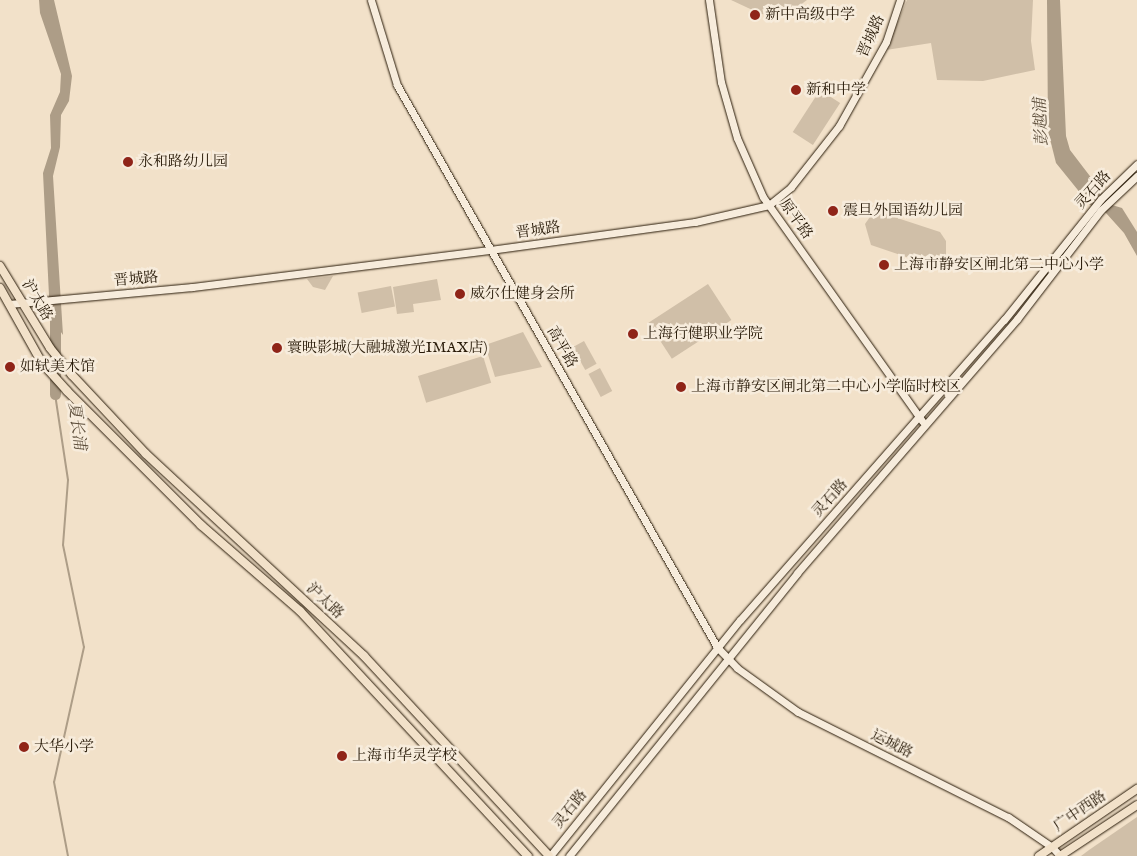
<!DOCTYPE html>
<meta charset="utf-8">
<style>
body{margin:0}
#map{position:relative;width:1137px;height:856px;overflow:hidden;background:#f2e1c9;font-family:"IM FELL English","Noto Serif SC",serif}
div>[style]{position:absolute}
.green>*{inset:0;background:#d0bfa8;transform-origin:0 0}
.water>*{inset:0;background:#ad9d87}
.stream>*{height:2px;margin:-1px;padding:0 1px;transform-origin:1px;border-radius:1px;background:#ad9d87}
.river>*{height:11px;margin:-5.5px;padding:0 5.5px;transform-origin:5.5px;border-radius:5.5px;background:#ad9d87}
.roads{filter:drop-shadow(0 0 1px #281a08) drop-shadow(0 0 1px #281a08)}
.secondary>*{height:7px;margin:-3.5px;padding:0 3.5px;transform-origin:3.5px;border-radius:3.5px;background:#f7ecdc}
.primary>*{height:8px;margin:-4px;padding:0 4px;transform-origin:4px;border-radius:4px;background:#f2e1c9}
.dots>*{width:14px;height:14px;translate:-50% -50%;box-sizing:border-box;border:2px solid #f7ecdc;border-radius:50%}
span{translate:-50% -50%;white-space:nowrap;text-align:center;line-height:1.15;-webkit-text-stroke:5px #f7ecdc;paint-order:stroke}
.poi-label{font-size:15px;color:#281a08}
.left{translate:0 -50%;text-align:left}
.street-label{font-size:15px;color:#281a08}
.water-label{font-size:16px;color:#5d4e3b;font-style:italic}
</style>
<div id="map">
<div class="green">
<div style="clip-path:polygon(731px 0,807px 0,792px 11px,774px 15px,761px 14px)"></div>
<div style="clip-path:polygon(907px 0,1033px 0,1031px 41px,1035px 70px,983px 81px,937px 80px,931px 43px,886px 50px)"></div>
<div style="left:820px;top:90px;width:24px;height:50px;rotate:33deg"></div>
<div style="clip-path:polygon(879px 212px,940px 232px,946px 241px,946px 255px,930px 265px,871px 245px,865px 224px,872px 214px)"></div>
<div style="clip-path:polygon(333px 276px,325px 290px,313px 287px,307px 279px)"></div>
<div style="clip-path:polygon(437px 279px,441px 300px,413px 304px,414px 312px,397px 314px,393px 287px)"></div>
<div style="left:708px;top:284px;width:43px;height:71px;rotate:57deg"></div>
<div style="left:391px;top:286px;width:21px;height:34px;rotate:79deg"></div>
<div style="clip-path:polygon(523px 332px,542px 367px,495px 377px,485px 345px)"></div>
<div style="left:584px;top:341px;width:26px;height:13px;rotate:61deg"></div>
<div style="left:483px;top:356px;width:28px;height:68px;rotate:73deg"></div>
<div style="left:600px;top:368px;width:26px;height:13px;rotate:62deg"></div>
<div style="clip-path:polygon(1137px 817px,1137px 856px,1081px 856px,1089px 850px)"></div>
</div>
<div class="water">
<div style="clip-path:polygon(39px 0,54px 0,72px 76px,69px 101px,61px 115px,60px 147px,53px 176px,63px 335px,50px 316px,43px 173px,51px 148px,50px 115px,60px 92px,61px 74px,40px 13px)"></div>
<div style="clip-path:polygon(1047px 0,1060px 0,1066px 136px,1070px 150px,1112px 205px,1122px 208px,1137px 232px,1137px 256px,1124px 233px,1106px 213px,1090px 205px,1056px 163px,1048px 131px)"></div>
</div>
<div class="stream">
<div style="left:55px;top:394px;width:87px;rotate:81.4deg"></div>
<div style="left:68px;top:480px;width:65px;rotate:94.4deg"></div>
<div style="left:63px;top:545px;width:104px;rotate:78.4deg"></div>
<div style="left:84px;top:647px;width:138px;rotate:102.5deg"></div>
<div style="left:54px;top:782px;width:75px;rotate:79.3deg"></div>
</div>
<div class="river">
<div style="left:55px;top:311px;width:83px;rotate:90deg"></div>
</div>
<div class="roads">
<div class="secondary">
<div style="left:371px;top:0;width:89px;rotate:73deg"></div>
<div style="left:397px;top:85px;width:647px;rotate:60.34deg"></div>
<div style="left:717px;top:647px;width:29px;rotate:46deg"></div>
<div style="left:737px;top:668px;width:75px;rotate:35.8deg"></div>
<div style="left:798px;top:712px;width:235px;rotate:26.6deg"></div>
<div style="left:1008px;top:817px;width:53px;rotate:34.3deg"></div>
<div style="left:1052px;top:847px;width:12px;rotate:48deg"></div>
<div style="left:709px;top:0;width:83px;rotate:81.7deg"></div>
<div style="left:721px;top:82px;width:58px;rotate:74.1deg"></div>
<div style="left:737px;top:138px;width:64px;rotate:66.2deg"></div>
<div style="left:763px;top:197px;width:275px;rotate:54.6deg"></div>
<div style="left:9px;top:304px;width:184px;rotate:-5.3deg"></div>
<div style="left:192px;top:287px;width:300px;rotate:-7.1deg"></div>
<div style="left:490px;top:250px;width:207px;rotate:-7.8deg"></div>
<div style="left:695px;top:222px;width:76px;rotate:-12.9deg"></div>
<div style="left:769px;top:205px;width:28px;rotate:-39deg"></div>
<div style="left:791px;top:187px;width:78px;rotate:-51.8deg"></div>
<div style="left:839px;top:126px;width:96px;rotate:-60.8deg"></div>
<div style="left:886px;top:42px;width:44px;rotate:-71.6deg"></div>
<div style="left:550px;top:856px;width:303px;rotate:-51.2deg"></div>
<div style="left:740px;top:620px;width:400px;rotate:-48.7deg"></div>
<div style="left:1004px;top:320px;width:155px;rotate:-51.3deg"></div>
<div style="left:1101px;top:199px;width:50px;rotate:-44.2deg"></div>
<div style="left:569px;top:856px;width:363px;rotate:-51.1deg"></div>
<div style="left:797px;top:573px;width:336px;rotate:-49.1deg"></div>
<div style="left:1017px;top:319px;width:138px;rotate:-52.4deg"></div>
<div style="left:1101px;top:210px;width:50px;rotate:-43.4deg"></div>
</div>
<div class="primary">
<div style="left:0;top:266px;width:96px;rotate:58.6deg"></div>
<div style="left:50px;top:348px;width:35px;rotate:51deg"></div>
<div style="left:72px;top:375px;width:108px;rotate:46.9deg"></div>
<div style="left:146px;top:454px;width:297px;rotate:42.8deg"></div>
<div style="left:364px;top:656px;width:272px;rotate:47.2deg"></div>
<div style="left:0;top:288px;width:86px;rotate:60.8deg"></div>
<div style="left:42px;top:363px;width:38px;rotate:48deg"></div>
<div style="left:67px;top:391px;width:190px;rotate:45deg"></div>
<div style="left:201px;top:525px;width:131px;rotate:41deg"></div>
<div style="left:300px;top:611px;width:335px;rotate:47.1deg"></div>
<div style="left:1039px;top:856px;width:119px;rotate:-34.4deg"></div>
<div style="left:1060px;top:856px;width:92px;rotate:-33.5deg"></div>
</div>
</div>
<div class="dots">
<div style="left:755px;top:15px;background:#8f2418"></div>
<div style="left:796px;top:90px;background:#8f2418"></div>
<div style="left:128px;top:162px;background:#8f2418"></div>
<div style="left:833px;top:211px;background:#8f2418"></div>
<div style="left:884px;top:265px;background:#8f2418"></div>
<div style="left:460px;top:294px;background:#8f2418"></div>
<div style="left:633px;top:334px;background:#8f2418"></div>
<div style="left:277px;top:348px;background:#8f2418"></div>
<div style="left:10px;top:367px;background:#8f2418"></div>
<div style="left:681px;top:387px;background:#8f2418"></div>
<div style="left:24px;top:747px;background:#8f2418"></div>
<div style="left:342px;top:756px;background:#8f2418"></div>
</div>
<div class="poi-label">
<span class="left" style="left:765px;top:15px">新中高级中学</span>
<span class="left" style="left:806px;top:90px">新和中学</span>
<span class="left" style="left:138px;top:162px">永和路幼儿园</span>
<span class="left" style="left:843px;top:211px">震旦外国语幼儿园</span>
<span class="left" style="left:894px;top:265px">上海市静安区闸北第二中心小学</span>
<span class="left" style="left:470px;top:294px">威尔仕健身会所</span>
<span class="left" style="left:643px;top:334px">上海行健职业学院</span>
<span class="left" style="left:287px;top:348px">寰映影城(大融城激光IMAX店)</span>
<span class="left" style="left:20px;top:367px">如轼美术馆</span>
<span class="left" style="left:691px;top:387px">上海市静安区闸北第二中心小学临时校区</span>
<span class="left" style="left:34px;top:747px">大华小学</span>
<span class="left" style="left:352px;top:756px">上海市华灵学校</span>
</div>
<div class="street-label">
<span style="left:871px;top:36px;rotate:-66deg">晋城路</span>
<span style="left:1093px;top:190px;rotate:-48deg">灵石路</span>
<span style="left:796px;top:219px;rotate:54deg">原平路</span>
<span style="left:538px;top:230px;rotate:-8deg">晋城路</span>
<span style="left:136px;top:279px;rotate:-5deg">晋城路</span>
<span style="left:37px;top:300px;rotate:59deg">沪太路</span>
<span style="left:562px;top:347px;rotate:60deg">高平路</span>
<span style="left:830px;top:498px;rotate:-48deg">灵石路</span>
<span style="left:325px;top:601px;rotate:43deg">沪太路</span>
<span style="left:892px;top:744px;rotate:27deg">运城路</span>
<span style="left:570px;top:809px;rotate:-51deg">灵石路</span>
<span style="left:1080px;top:811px;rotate:-34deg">广中西路</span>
</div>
<div class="water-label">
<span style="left:1042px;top:122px;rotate:-93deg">彭越浦</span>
<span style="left:76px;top:426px;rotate:82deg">夏长浦</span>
</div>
</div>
